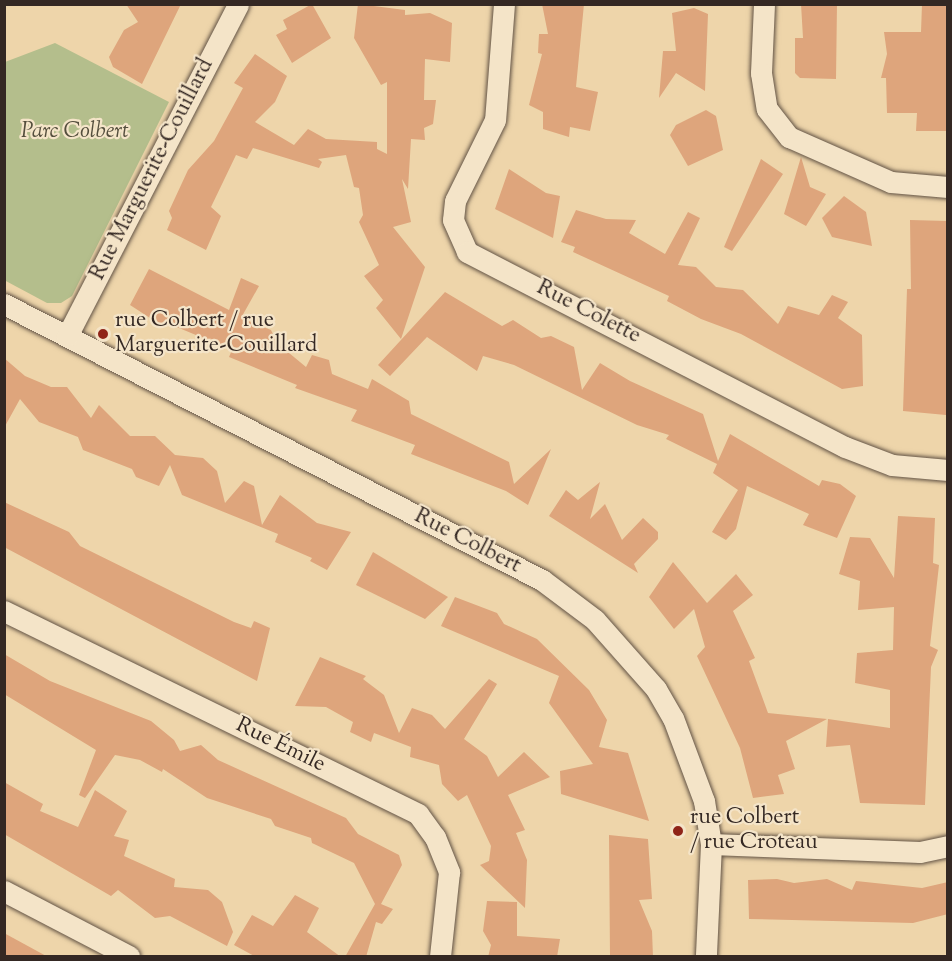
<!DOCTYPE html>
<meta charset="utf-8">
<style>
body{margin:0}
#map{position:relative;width:952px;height:961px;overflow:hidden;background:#eed5aa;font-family:"Sorts Mill Goudy",serif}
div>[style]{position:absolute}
.green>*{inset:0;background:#b4be8c}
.building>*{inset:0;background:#dea57c}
.roads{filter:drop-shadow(0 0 2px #625345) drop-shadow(0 0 2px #625345)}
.street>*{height:21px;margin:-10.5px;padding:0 10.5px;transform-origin:10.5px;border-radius:10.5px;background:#f4e4c8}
.dots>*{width:16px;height:16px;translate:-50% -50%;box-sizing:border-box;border:3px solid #f4e4c8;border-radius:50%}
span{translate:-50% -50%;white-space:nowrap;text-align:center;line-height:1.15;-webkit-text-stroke:4.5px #f4e4c8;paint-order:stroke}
.park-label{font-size:22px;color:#544e3d;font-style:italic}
.street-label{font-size:22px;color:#342823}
.poi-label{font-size:22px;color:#342823}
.left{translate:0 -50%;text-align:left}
.frame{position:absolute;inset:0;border:6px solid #342823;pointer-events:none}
</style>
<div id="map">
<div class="green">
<div style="clip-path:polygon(55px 43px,169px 102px,72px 296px,61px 303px,47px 303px,4px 280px,5px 62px)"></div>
</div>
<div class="building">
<div style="clip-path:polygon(126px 4px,181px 4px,142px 84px,113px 67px,109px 57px,124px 30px,138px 22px)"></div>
<div style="clip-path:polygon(312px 4px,331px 38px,292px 63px,276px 35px,287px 29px,283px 20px)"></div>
<div style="clip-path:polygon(358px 4px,405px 10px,405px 15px,430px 13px,452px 23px,450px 62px,425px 59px,424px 100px,436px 100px,433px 124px,424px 128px,425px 140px,411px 139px,408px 189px,402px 179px,411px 222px,393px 227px,425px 267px,401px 339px,376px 308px,383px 300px,364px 276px,379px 265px,359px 222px,363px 215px,359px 188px,354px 187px,346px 155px,318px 159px,322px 162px,319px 168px,253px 148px,247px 159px,236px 155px,211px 207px,221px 216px,206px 250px,167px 230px,172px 218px,169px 211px,188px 170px,214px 141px,243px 88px,234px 83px,255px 54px,287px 76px,275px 102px,255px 122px,294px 145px,308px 129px,326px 139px,377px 142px,377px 149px,387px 154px,387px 82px,381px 85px,354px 38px)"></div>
<div style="clip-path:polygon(542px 4px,584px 4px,576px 87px,598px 92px,590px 131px,570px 127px,569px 137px,543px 129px,543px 112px,529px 105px,542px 54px,538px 53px,539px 34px,548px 34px)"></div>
<div style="clip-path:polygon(801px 4px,837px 4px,836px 79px,800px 78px,795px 73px,795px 38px,803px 38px)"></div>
<div style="clip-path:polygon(922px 4px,948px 4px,948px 131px,916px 131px,917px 113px,887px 113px,886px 78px,881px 78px,887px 54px,884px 32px,921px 32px)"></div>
<div style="clip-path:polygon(694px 8px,708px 14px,705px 91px,676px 73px,659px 98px,663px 51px,676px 51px,672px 13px)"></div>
<div style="clip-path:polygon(706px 110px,716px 116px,723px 150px,688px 166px,670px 135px,676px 125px)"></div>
<div style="clip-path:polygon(801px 157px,810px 187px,826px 194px,806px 226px,784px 214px)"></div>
<div style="clip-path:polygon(761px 159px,783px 174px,732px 251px,724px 247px)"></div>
<div style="clip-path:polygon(509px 169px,546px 193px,560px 196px,553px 238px,495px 209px)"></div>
<div style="clip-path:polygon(844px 196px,866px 212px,872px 246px,832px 237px,822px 218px)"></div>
<div style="clip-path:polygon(576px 210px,606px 219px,636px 220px,629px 233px,665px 254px,688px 212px,700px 218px,678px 265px,696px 267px,716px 287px,743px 290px,778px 324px,788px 306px,819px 315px,832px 295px,848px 302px,838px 318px,862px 335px,863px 386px,842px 389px,741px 334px,701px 319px,667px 301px,669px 296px,573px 252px,575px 247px,561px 242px)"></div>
<div style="clip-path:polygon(910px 220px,948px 221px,946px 415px,903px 411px,907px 289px,911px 289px)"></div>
<div style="clip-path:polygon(149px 269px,229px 310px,241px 278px,259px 286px,241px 318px,271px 330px,277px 343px,306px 367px,312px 355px,329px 360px,332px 374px,368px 389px,372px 379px,409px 401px,411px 414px,509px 462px,514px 484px,551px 449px,528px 505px,506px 491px,411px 454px,415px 445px,351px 421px,357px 410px,295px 388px,297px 385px,229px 357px,232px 350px,167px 323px,164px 327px,130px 305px)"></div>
<div style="clip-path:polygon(445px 292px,502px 326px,513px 320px,541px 338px,551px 336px,574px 347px,582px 390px,600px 363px,630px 381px,703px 414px,718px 461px,730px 434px,819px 486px,822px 480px,840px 484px,856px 496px,837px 538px,803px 525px,809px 514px,747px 486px,736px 529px,726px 540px,712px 532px,738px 490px,713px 473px,717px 464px,666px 439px,669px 435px,637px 425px,514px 365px,483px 356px,477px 371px,427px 337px,390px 376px,378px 365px)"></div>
<div style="clip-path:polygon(4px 358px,25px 376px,51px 387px,67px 387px,91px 418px,99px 405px,130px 436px,155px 436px,175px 455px,203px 458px,217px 471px,225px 503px,244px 481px,254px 486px,262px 525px,280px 495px,317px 523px,351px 532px,327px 570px,310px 561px,312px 558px,275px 542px,278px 534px,182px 495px,170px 465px,159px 486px,136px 477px,132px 469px,83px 450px,78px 437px,39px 422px,20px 399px,4px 428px)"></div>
<div style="clip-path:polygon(600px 482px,590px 519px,605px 504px,622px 540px,643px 518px,658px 532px,658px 539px,634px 564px,638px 573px,549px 516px,566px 490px,578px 500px)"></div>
<div style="clip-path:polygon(4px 502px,69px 532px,80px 546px,234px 622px,251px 628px,254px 621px,270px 628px,257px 681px,4px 547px)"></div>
<div style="clip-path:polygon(898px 516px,935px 518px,933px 563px,939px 565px,930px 646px,938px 650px,931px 667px,925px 805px,860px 803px,850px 745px,826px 747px,828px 719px,890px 728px,890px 690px,855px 683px,857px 653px,893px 650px,894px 607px,858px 610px,860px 581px,839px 574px,850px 537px,870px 538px,894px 578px)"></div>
<div style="clip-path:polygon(373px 552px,448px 597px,425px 619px,356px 585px)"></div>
<div style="clip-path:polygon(673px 562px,707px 603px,736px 574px,753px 595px,733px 611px,755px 658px,749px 661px,768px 713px,827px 719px,786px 741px,795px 769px,778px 775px,784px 794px,753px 798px,740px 748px,697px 656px,705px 647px,694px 609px,674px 629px,649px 597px)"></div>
<div style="clip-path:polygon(455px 597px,497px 613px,504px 624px,537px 639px,589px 690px,607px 720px,599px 747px,628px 753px,649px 821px,561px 794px,560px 771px,593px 764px,549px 703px,559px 676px,441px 626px)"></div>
<div style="clip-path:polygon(4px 654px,50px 681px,151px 721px,174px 740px,180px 751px,201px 745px,218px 760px,346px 818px,358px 834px,399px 855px,402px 865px,381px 904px,393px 909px,382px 924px,376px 922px,366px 957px,345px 957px,375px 904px,354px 863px,312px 843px,311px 838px,275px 826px,271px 819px,207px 798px,163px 769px,162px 772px,140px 760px,115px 755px,85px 798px,79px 795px,96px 750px,4px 694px)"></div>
<div style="clip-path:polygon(320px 657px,366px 676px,363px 679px,384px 695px,399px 733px,412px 708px,432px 715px,445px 729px,489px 679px,497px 684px,464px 739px,487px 756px,498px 777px,524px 752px,550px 777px,508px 795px,525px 830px,516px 833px,527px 860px,525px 908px,480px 865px,489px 861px,491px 846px,467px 795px,458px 801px,442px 784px,439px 765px,410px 757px,411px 747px,374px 733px,371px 742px,350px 732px,353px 722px,326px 707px,295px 706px)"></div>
<div style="clip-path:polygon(4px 782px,43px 804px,40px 811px,78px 827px,95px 790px,127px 811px,114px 836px,129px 840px,124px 856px,175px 879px,174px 887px,208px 890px,222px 902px,233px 932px,227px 946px,170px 916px,155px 918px,118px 890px,111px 896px,4px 834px)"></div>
<div style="clip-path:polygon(609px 835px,648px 839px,652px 899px,639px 900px,652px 931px,653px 957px,610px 957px)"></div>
<div style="clip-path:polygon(777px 879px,794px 883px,827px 879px,852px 890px,856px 881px,922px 888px,948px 882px,948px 914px,913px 923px,749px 919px,748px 880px)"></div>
<div style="clip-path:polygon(295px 895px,319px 908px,307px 932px,341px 957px,256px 957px,234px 945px,252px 915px,273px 926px)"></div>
<div style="clip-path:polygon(487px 901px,517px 902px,517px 936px,560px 939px,557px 957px,488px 957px,491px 945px,483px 931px)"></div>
<div style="clip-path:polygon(4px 933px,48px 957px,4px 957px)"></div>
</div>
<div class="roads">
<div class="street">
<div style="left:504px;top:4px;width:116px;rotate:94.4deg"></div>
<div style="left:495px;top:120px;width:90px;rotate:116.3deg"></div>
<div style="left:455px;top:201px;width:19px;rotate:96deg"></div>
<div style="left:453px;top:220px;width:35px;rotate:66deg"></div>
<div style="left:467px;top:252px;width:425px;rotate:27.3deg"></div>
<div style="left:845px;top:447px;width:50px;rotate:21deg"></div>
<div style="left:892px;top:465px;width:56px;rotate:5.1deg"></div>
<div style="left:764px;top:4px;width:69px;rotate:92.5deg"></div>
<div style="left:761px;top:73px;width:36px;rotate:81deg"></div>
<div style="left:767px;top:109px;width:36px;rotate:52deg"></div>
<div style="left:789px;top:137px;width:111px;rotate:23.8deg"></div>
<div style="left:891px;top:182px;width:57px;rotate:5deg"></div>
<div style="left:4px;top:304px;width:605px;rotate:27.16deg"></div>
<div style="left:542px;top:580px;width:66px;rotate:37deg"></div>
<div style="left:595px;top:620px;width:92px;rotate:48.5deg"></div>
<div style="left:656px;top:689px;width:34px;rotate:60deg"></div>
<div style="left:673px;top:718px;width:89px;rotate:69.5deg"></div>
<div style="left:704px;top:801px;width:44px;rotate:80.8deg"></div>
<div style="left:711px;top:844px;width:112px;rotate:92.6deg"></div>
<div style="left:67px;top:336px;width:373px;rotate:-62.7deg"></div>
<div style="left:4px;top:611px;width:461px;rotate:26.1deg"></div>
<div style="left:418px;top:814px;width:29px;rotate:54deg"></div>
<div style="left:435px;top:837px;width:38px;rotate:68deg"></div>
<div style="left:449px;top:872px;width:84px;rotate:96.1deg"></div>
<div style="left:711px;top:844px;width:209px;rotate:2.2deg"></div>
<div style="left:920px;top:852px;width:29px;rotate:-12deg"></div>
<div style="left:4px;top:891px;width:141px;rotate:27.5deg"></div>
</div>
</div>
<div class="dots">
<div style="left:103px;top:334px;background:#8f2418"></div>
<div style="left:678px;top:831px;background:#8f2418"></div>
</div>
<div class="park-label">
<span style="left:75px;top:133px">Parc Colbert</span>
</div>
<div class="street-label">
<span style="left:153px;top:170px;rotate:-63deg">Rue Marguerite-Couillard</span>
<span style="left:588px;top:313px;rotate:27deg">Rue Colette</span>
<span style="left:467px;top:542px;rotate:27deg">Rue Colbert</span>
<span style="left:280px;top:746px;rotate:26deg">Rue Émile</span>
</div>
<div class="poi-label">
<span class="left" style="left:115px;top:334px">rue Colbert / rue<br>Marguerite-Couillard</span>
<span class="left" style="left:690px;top:831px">rue Colbert<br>/ rue Croteau</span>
</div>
<div class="frame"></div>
</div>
